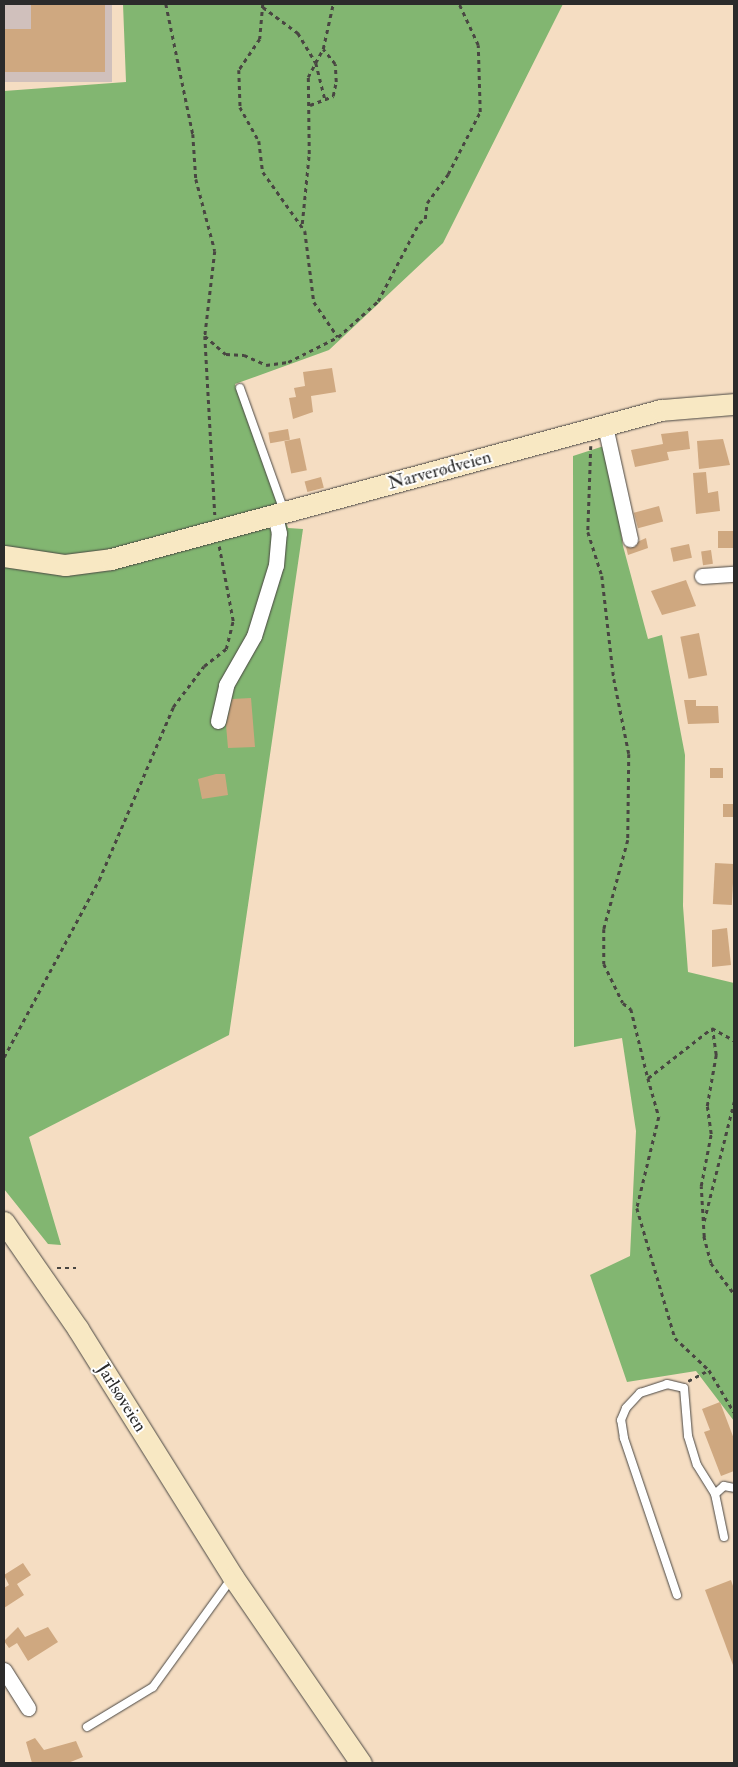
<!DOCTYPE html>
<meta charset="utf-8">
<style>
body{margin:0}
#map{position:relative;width:738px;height:1767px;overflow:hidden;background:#f5ddc2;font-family:"IM FELL Double Pica",serif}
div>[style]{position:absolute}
.industrial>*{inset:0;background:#d0c0bc;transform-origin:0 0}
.forest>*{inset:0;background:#82b671}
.building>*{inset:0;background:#cfa880;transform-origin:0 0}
.path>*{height:2.5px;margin-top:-1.25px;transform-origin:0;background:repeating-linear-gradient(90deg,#494642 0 4px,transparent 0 8px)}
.roads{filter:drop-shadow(0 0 1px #494642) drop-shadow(0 0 1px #494642)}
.lane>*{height:8px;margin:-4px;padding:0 4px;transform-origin:4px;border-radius:4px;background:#fff}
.street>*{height:15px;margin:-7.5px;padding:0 7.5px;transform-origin:7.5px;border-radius:7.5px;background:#fff}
.secondary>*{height:21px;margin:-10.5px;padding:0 10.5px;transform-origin:10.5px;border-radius:10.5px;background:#f8e8c3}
span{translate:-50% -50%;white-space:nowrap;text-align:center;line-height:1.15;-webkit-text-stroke:4px #fff;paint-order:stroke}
.street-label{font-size:18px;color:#2b2b2b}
.frame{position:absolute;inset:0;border:5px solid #2b2b2b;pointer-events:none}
</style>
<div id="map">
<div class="industrial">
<div style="left:4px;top:4px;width:108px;height:78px"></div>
</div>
<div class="forest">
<div style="clip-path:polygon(123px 4px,563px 4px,443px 243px,329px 350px,235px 384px,288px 528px,303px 529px,229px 1035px,29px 1137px,61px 1245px,48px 1244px,4px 1189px,4px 91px,126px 82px)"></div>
<div style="clip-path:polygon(607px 445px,623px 546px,648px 639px,662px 635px,685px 755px,683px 906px,688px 972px,734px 983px,734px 1421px,696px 1371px,627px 1382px,590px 1275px,630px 1256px,636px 1131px,622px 1038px,574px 1047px,573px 456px)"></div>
</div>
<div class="building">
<div style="clip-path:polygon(31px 4px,105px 4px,105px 72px,4px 72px,4px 29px,31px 29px)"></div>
<div style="clip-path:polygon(332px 368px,336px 392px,311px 396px,313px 412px,293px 419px,289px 398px,296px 397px,294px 388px,305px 386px,303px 372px)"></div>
<div style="left:288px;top:429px;width:11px;height:20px;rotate:80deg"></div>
<div style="clip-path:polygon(688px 431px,690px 449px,667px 452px,669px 460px,635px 467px,631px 450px,663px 444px,661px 434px)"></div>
<div style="left:300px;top:438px;width:33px;height:16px;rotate:78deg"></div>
<div style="clip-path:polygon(723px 439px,730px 465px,699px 469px,697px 441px)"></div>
<div style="clip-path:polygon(706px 472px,708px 493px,718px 491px,720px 511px,696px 514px,693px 473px)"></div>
<div style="left:321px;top:477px;width:11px;height:17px;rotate:75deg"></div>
<div style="left:659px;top:506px;width:16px;height:26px;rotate:75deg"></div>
<div style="left:734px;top:531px;width:17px;height:16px;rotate:90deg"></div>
<div style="clip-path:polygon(646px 538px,648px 548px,628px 555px,626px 547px)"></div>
<div style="left:689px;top:544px;width:14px;height:19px;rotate:78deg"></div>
<div style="left:711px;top:550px;width:14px;height:10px;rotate:82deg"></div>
<div style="clip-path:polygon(686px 580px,696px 606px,662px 615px,651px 591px)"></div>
<div style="left:699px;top:633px;width:43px;height:19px;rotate:79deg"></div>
<div style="clip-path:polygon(251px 698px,255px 747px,228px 748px,226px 725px,232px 699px)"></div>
<div style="clip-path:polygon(684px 700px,696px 700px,696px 706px,718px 706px,719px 723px,688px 724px)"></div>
<div style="left:710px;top:768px;width:13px;height:10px"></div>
<div style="clip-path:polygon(216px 774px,225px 774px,228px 795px,202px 799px,198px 779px)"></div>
<div style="left:723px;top:804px;width:11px;height:13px"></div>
<div style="left:715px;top:863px;width:19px;height:41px;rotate:3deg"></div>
<div style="clip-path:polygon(727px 928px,731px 965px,712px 967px,712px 930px)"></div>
<div style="clip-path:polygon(720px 1402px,734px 1439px,734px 1471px,721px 1476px,704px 1432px,710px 1430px,702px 1409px)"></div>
<div style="clip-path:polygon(23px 1563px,31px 1575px,17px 1584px,24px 1595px,4px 1608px,4px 1588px,9px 1585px,4px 1575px)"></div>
<div style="clip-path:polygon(731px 1580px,734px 1589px,733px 1665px,705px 1590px)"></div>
<div style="clip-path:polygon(18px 1627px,25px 1637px,48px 1627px,58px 1642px,28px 1661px,17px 1643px,9px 1648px,4px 1641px)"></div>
<div style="clip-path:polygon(35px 1738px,44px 1750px,76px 1741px,83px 1757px,68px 1763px,32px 1763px,26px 1742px)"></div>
</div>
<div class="path">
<div style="left:166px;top:4px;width:133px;rotate:78.3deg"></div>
<div style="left:193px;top:134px;width:45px;rotate:86.2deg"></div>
<div style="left:196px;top:179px;width:74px;rotate:75.2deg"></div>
<div style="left:215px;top:251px;width:86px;rotate:96.7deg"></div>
<div style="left:205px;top:336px;width:179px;rotate:86.8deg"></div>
<div style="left:263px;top:4px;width:35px;rotate:95deg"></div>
<div style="left:260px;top:39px;width:37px;rotate:124deg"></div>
<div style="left:239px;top:70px;width:37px;rotate:88deg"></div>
<div style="left:240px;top:107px;width:39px;rotate:61deg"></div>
<div style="left:259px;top:141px;width:31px;rotate:83deg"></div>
<div style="left:263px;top:172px;width:72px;rotate:54.6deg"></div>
<div style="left:305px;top:231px;width:72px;rotate:82.8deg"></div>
<div style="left:314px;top:302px;width:42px;rotate:55.6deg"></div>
<div style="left:263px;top:7px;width:44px;rotate:36.6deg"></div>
<div style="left:298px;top:33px;width:35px;rotate:59deg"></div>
<div style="left:316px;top:63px;width:38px;rotate:76deg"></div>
<div style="left:310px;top:105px;width:25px;rotate:-21deg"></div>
<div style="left:333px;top:96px;width:14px;rotate:-78deg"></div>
<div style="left:336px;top:82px;width:18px;rotate:-93deg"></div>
<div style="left:335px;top:64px;width:19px;rotate:-129deg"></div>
<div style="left:302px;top:224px;width:70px;rotate:-84.3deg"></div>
<div style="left:309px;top:154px;width:77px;rotate:-90.7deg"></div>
<div style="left:308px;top:77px;width:32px;rotate:-62deg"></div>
<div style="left:323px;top:49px;width:46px;rotate:-77.5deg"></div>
<div style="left:205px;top:336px;width:28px;rotate:41deg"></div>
<div style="left:226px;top:354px;width:18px;rotate:3deg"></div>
<div style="left:244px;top:355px;width:24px;rotate:24deg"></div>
<div style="left:266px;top:365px;width:22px;rotate:-8deg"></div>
<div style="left:288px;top:362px;width:56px;rotate:-26.6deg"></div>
<div style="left:338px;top:337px;width:54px;rotate:-42deg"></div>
<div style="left:378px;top:301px;width:88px;rotate:-62.3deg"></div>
<div style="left:419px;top:223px;width:7px;rotate:-34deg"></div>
<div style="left:425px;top:219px;width:16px;rotate:-83deg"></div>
<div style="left:427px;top:203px;width:36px;rotate:-54deg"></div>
<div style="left:448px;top:174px;width:70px;rotate:-62.7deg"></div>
<div style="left:480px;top:112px;width:67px;rotate:-91.7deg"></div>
<div style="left:478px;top:45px;width:45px;rotate:-114.9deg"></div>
<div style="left:591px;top:446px;width:86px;rotate:92deg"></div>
<div style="left:588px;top:532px;width:46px;rotate:72.3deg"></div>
<div style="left:602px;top:576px;width:104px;rotate:83.4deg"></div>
<div style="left:614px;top:679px;width:76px;rotate:78.7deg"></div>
<div style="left:629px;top:754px;width:86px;rotate:90.7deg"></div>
<div style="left:628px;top:840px;width:92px;rotate:105.1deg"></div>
<div style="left:604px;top:929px;width:35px;rotate:90deg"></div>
<div style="left:604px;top:964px;width:43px;rotate:64deg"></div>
<div style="left:623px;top:1003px;width:10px;rotate:37deg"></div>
<div style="left:631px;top:1009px;width:71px;rotate:76.2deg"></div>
<div style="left:648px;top:1078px;width:81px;rotate:-38deg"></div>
<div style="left:712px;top:1028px;width:25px;rotate:29deg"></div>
<div style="left:4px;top:1057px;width:201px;rotate:-61.8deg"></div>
<div style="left:99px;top:880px;width:188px;rotate:-66.8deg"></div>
<div style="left:173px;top:707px;width:51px;rotate:-52.9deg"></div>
<div style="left:204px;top:666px;width:28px;rotate:-38deg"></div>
<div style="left:226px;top:649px;width:29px;rotate:-76deg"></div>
<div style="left:233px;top:621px;width:76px;rotate:-100.6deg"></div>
<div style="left:648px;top:1078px;width:41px;rotate:74.2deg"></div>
<div style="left:659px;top:1117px;width:94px;rotate:103.6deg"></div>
<div style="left:637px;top:1208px;width:135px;rotate:73.7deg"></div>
<div style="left:675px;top:1338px;width:47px;rotate:43.3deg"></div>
<div style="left:709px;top:1370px;width:49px;rotate:59.2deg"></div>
<div style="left:704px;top:1221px;width:123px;rotate:-75.9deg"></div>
<div style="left:704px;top:1236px;width:28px;rotate:75deg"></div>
<div style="left:711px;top:1263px;width:38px;rotate:53deg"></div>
<div style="left:704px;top:1237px;width:51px;rotate:-93.4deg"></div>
<div style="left:701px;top:1186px;width:53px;rotate:-79.1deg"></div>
<div style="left:711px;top:1134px;width:28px;rotate:-98deg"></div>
<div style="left:707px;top:1106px;width:52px;rotate:-80deg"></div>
<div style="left:716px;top:1055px;width:27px;rotate:-98deg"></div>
<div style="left:57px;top:1268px;width:19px"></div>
<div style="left:688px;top:1381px;width:24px;rotate:-28deg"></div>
</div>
<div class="roads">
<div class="lane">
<div style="left:240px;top:388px;width:131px;rotate:70.3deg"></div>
<div style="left:724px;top:1537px;width:44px;rotate:-101.8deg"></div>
<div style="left:715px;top:1494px;width:12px;rotate:-42deg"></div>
<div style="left:724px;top:1486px;width:10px;rotate:11deg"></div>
<div style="left:677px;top:1595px;width:166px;rotate:-108.7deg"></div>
<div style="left:624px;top:1438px;width:18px;rotate:-99deg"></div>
<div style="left:621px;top:1420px;width:13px;rotate:-67deg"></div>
<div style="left:626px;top:1408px;width:21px;rotate:-47deg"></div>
<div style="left:640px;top:1393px;width:28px;rotate:-18deg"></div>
<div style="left:667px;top:1384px;width:17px;rotate:13deg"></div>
<div style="left:684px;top:1388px;width:48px;rotate:85.2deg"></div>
<div style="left:688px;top:1436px;width:30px;rotate:73deg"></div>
<div style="left:697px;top:1465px;width:34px;rotate:58deg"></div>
<div style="left:87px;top:1727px;width:77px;rotate:-31.2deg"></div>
<div style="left:153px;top:1687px;width:135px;rotate:-54.1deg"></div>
</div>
<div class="street">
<div style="left:605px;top:426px;width:116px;rotate:77.5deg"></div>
<div style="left:702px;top:576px;width:32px;rotate:-4deg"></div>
<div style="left:218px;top:721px;width:37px;rotate:-77deg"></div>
<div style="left:226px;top:685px;width:56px;rotate:-60.3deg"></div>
<div style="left:254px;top:636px;width:74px;rotate:-72.8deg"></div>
<div style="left:276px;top:565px;width:32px;rotate:-85deg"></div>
<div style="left:279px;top:533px;width:17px;rotate:-103deg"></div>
<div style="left:4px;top:1670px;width:45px;rotate:57.7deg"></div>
</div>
<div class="secondary">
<div style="left:4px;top:556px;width:62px;rotate:8.4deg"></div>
<div style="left:65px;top:565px;width:46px;rotate:-7.4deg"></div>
<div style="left:111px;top:559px;width:570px;rotate:-15.16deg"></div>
<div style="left:661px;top:410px;width:73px;rotate:-4.7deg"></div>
<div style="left:4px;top:1222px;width:130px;rotate:55.3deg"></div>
<div style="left:78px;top:1329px;width:292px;rotate:58deg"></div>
<div style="left:233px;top:1577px;width:226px;rotate:55.5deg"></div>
</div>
</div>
<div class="street-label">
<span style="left:440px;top:471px;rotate:-15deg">Narverødveien</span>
<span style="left:121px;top:1398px;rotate:58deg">Jarlsøveien</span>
</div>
<div class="frame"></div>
</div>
